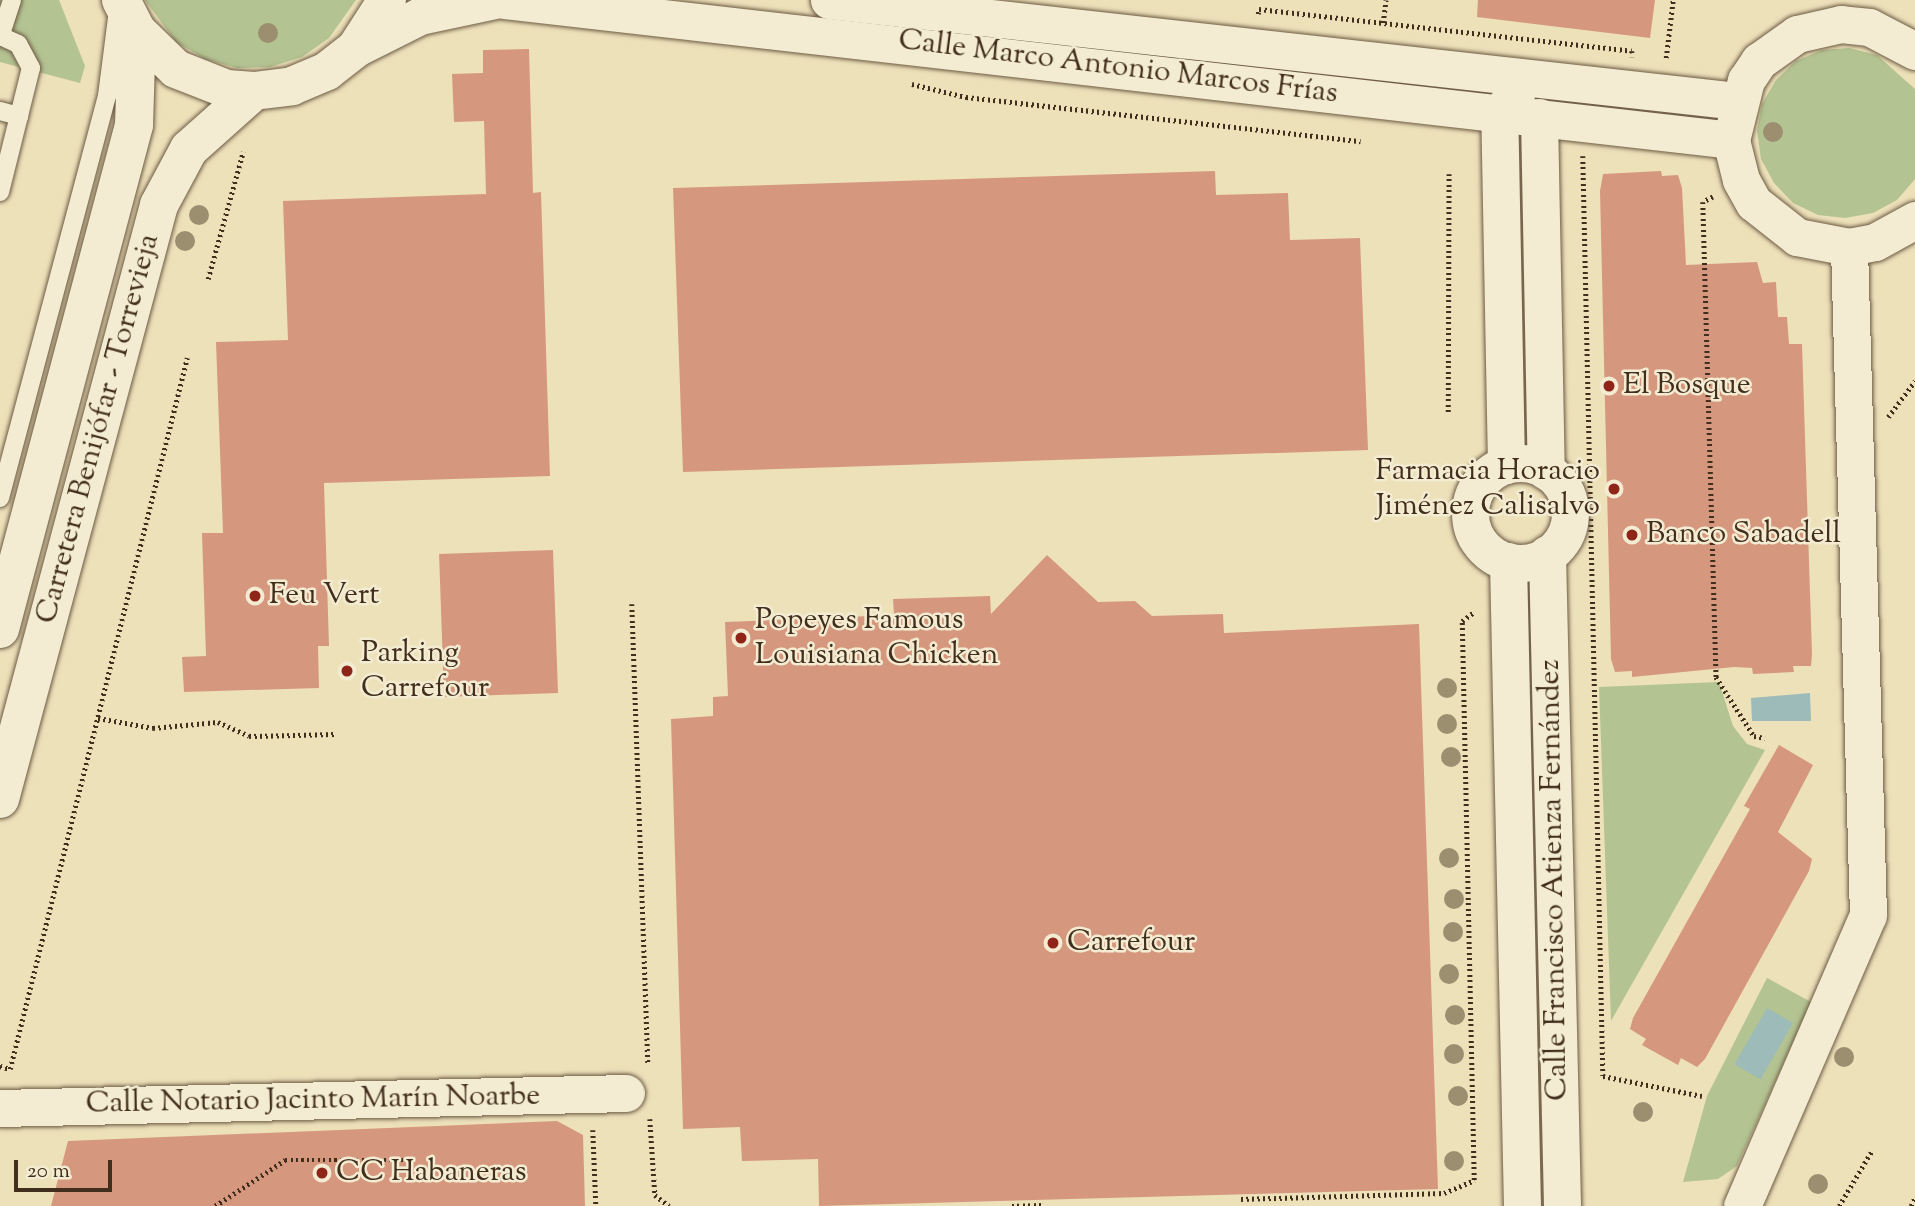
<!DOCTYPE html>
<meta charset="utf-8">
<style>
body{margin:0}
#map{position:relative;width:1915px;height:1206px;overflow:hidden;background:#ede1ba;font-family:"Sorts Mill Goudy",serif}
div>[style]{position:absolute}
.green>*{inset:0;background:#b4c392}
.water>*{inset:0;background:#9cbbb9;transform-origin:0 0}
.building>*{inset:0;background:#d6977f;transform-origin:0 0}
.path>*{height:4.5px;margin-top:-2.25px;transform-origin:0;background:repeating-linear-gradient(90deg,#422e1c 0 2px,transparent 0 5.5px)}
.roads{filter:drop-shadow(0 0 2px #6d5b44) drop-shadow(0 0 2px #6d5b44)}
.lane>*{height:18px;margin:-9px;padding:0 9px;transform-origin:9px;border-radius:9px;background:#f3ecd2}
.street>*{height:37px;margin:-18.5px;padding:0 18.5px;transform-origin:18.5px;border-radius:18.5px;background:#f3ecd2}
.street>.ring{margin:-18.5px;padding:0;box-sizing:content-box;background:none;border:37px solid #f3ecd2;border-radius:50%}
.secondary>*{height:38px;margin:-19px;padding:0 19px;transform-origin:19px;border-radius:19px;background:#f3ecd2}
.trees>*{width:20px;height:20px;margin:-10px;border-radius:50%;background:#9c8f70}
.dots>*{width:19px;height:19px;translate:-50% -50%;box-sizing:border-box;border:4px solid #f3ecd2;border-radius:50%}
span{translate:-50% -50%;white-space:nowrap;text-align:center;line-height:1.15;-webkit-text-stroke:5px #f3ecd2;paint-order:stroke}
.street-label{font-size:30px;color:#422e1c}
.poi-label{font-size:30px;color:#422e1c}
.left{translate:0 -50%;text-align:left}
.right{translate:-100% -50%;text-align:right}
.scale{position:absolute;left:14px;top:1160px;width:98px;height:32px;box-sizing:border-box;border:4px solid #422e1c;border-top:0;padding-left:9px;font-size:21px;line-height:24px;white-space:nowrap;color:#422e1c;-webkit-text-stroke:5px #f3ecd2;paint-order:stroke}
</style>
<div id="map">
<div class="green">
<div style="clip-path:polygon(0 0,59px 0,85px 66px,80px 83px,0 62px)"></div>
<div style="clip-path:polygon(145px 0,356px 0,329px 38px,302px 57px,270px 67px,237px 68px,205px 59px,176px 42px)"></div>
<div style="clip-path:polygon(1849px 48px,1877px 55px,1915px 89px,1915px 179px,1897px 200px,1873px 213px,1845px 218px,1818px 215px,1793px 203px,1774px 183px,1761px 159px,1757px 131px,1762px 104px,1776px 80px,1796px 61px,1822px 50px)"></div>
<div style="clip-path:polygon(1719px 682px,1733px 726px,1747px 744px,1765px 750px,1611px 1021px,1599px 687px)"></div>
<div style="clip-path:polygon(1767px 978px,1811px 1002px,1737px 1166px,1718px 1179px,1683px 1182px,1707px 1096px)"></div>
</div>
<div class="water">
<div style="clip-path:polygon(1810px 693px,1811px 721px,1752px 721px,1751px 698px)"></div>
<div style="left:1767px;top:1008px;width:30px;height:65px;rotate:30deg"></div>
</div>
<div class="building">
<div style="clip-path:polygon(1478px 0,1655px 0,1650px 38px,1477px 17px)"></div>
<div style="clip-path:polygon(529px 49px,533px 193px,541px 192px,550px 476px,324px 483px,329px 646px,318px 646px,319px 688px,184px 692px,182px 657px,206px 656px,202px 533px,223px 533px,216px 342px,288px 340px,283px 201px,486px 194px,484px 121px,454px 122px,452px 74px,483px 73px,483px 50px)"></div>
<div style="clip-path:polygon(1215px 171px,1216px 195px,1288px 193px,1290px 240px,1360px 238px,1368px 450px,683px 472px,673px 188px)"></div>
<div style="clip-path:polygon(1661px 171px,1662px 176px,1678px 175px,1682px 188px,1686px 265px,1757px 262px,1763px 283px,1776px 282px,1778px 317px,1787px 317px,1789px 344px,1802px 344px,1812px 654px,1811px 666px,1793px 666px,1794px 672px,1753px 674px,1752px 668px,1734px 667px,1632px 677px,1632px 671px,1615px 672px,1611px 659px,1600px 191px,1603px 174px)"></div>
<div style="left:553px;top:550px;width:143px;height:114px;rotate:88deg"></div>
<div style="clip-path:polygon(1047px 555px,1098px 602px,1135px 601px,1152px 616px,1223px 614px,1224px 633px,1419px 624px,1438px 1189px,819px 1206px,818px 1159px,742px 1161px,740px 1127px,683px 1129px,671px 719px,713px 716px,713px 697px,728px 696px,725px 622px,894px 615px,893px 599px,990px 596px,991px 614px)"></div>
<div style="clip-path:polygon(1779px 745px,1813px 765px,1778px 832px,1812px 859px,1809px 871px,1705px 1059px,1697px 1067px,1681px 1058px,1678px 1065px,1642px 1045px,1646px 1039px,1630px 1029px,1633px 1018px,1750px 809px,1744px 806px)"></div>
<div style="clip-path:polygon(557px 1121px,583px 1135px,585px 1206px,51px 1206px,68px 1141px)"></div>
</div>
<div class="path">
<div style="left:1258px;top:14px;width:5px;rotate:-79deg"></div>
<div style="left:1259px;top:9px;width:375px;rotate:6.4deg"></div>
<div style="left:1632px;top:51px;width:6px;rotate:90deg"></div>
<div style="left:1383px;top:23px;width:23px;rotate:-83deg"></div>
<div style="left:1666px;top:58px;width:58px;rotate:-83.1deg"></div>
<div style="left:912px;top:84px;width:56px;rotate:13.5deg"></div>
<div style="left:966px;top:97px;width:397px;rotate:6.4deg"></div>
<div style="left:1583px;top:156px;width:920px;rotate:88.75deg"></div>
<div style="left:1603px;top:1076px;width:101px;rotate:11.4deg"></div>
<div style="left:1713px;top:197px;width:11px;rotate:153deg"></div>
<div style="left:1703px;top:202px;width:475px;rotate:88.4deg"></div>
<div style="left:1716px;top:677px;width:70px;rotate:57.2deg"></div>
<div style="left:1754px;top:736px;width:11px;rotate:10deg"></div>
<div style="left:208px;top:279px;width:132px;rotate:-74.6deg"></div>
<div style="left:1448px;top:412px;width:238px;rotate:-89.8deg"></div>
<div style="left:1888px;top:417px;width:45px;rotate:-53.1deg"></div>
<div style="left:632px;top:604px;width:461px;rotate:88deg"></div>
<div style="left:98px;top:718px;width:56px;rotate:10.3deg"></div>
<div style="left:153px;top:728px;width:65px;rotate:-5.3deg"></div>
<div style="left:218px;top:722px;width:34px;rotate:24deg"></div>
<div style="left:249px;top:736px;width:86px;rotate:-1.3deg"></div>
<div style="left:0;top:1066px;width:10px;rotate:17deg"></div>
<div style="left:10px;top:1069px;width:733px;rotate:-76.02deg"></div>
<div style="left:650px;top:1119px;width:76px;rotate:86.2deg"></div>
<div style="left:655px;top:1195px;width:18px;rotate:38deg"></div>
<div style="left:593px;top:1130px;width:76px;rotate:87.7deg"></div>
<div style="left:1241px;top:1199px;width:203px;rotate:-1.7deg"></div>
<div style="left:1444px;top:1193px;width:33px;rotate:-23deg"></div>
<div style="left:1474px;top:1180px;width:559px;rotate:-91.23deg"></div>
<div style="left:1462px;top:621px;width:15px;rotate:-37deg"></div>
<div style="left:215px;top:1206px;width:84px;rotate:-33.3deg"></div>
<div style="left:285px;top:1160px;width:118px"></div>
<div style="left:1012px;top:1206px;width:30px;rotate:-2deg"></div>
<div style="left:1839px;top:1206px;width:63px;rotate:-59.3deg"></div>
<div style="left:1911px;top:1206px;width:10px;rotate:-66deg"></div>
</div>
<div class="roads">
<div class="lane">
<div style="left:0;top:37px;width:39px;rotate:-72deg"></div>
<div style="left:0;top:111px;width:20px;rotate:15deg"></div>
<div style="left:0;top:192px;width:128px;rotate:-76deg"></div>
<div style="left:31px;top:68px;width:27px;rotate:-118deg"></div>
<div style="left:18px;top:44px;width:17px;rotate:-155deg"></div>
<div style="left:0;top:498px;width:416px;rotate:-75.1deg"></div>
<div style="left:107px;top:96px;width:87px;rotate:-82.7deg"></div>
</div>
<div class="street">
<div style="left:505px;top:0;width:1234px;rotate:6.51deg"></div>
<div style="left:829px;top:0;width:913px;rotate:6.35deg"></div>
<div style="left:356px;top:48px;width:72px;rotate:-26.6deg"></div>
<div style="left:420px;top:16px;width:77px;rotate:-12deg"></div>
<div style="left:1915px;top:51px;width:52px;rotate:-152.4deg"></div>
<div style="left:1869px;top:27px;width:28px;rotate:-174deg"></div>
<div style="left:1841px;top:24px;width:45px;rotate:167.2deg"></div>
<div style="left:1797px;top:34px;width:47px;rotate:144.6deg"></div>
<div style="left:1759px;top:61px;width:23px;rotate:124deg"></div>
<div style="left:1746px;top:80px;width:62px;rotate:104deg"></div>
<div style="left:1731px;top:140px;width:41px;rotate:76deg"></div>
<div style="left:1741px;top:180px;width:26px;rotate:61deg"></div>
<div style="left:1754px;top:203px;width:55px;rotate:38.3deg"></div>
<div style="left:1797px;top:237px;width:53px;rotate:10.9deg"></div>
<div style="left:1849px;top:247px;width:26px;rotate:-11deg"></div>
<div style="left:1875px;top:242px;width:46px;rotate:-28.8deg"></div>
<div style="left:1539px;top:117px;width:354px;rotate:88.9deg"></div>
<div class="ring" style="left:1470px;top:463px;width:63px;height:63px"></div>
<div style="left:1506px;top:465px;width:353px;rotate:-91.1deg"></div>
<div style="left:1499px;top:112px;width:24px;rotate:-45deg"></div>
<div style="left:1547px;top:554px;width:652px;rotate:88.68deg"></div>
<div style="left:1508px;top:561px;width:645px;rotate:88.76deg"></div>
<div style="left:0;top:1108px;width:626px;rotate:-1.37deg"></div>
<div style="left:1742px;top:1206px;width:317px;rotate:-66.6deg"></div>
<div style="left:1868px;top:915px;width:668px;rotate:-91.63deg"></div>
</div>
<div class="secondary">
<div style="left:121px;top:0;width:35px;rotate:63deg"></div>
<div style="left:137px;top:31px;width:54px;rotate:44.3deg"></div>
<div style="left:176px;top:69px;width:55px;rotate:21.4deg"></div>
<div style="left:227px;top:89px;width:27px;rotate:4deg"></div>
<div style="left:254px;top:91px;width:38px;rotate:-7deg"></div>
<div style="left:292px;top:86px;width:38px;rotate:-23deg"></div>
<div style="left:327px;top:71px;width:37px;rotate:-38deg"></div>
<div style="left:356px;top:48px;width:57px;rotate:-57.1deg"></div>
<div style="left:0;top:629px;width:522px;rotate:-75.11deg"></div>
<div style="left:134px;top:125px;width:94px;rotate:-88.2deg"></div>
<div style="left:0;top:799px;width:615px;rotate:-75.01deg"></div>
<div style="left:159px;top:205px;width:64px;rotate:-61.8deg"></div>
<div style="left:189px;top:149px;width:87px;rotate:-41.7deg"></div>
</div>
</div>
<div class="trees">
<div style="left:268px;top:33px"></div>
<div style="left:1773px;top:132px"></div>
<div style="left:199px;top:215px"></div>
<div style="left:185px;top:241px"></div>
<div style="left:1447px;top:688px"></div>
<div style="left:1447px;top:724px"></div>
<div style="left:1451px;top:757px"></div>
<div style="left:1449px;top:858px"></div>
<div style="left:1454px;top:899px"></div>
<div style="left:1453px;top:932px"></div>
<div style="left:1449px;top:974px"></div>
<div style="left:1455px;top:1015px"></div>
<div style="left:1454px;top:1054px"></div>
<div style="left:1844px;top:1057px"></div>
<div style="left:1458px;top:1096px"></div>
<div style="left:1643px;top:1112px"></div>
<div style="left:1454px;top:1161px"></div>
<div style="left:1818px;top:1184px"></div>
</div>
<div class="dots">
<div style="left:1609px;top:386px;background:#8f2418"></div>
<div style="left:1614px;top:489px;background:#8f2418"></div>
<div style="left:1632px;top:535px;background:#8f2418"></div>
<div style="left:255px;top:596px;background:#8f2418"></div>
<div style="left:741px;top:638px;background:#8f2418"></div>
<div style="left:347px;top:671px;background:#8f2418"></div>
<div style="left:1053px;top:943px;background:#8f2418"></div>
<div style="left:322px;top:1173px;background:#8f2418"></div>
</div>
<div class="street-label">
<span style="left:1118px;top:68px;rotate:7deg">Calle Marco Antonio Marcos Frías</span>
<span style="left:99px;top:429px;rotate:-75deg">Carretera Benijófar - Torrevieja</span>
<span style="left:1555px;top:880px;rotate:-91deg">Calle Francisco Atienza Fernández</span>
<span style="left:313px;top:1101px;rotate:-1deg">Calle Notario Jacinto Marín Noarbe</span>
</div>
<div class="poi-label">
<span class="left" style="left:1623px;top:386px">El Bosque</span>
<span class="right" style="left:1600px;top:489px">Farmacia Horacio<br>Jiménez Calisalvo</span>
<span class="left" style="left:1646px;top:535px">Banco Sabadell</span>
<span class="left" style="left:269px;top:596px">Feu Vert</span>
<span class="left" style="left:755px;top:638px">Popeyes Famous<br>Louisiana Chicken</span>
<span class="left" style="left:361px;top:671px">Parking<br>Carrefour</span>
<span class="left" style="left:1067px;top:943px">Carrefour</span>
<span class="left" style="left:336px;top:1173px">CC Habaneras</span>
</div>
<div class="scale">20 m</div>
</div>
